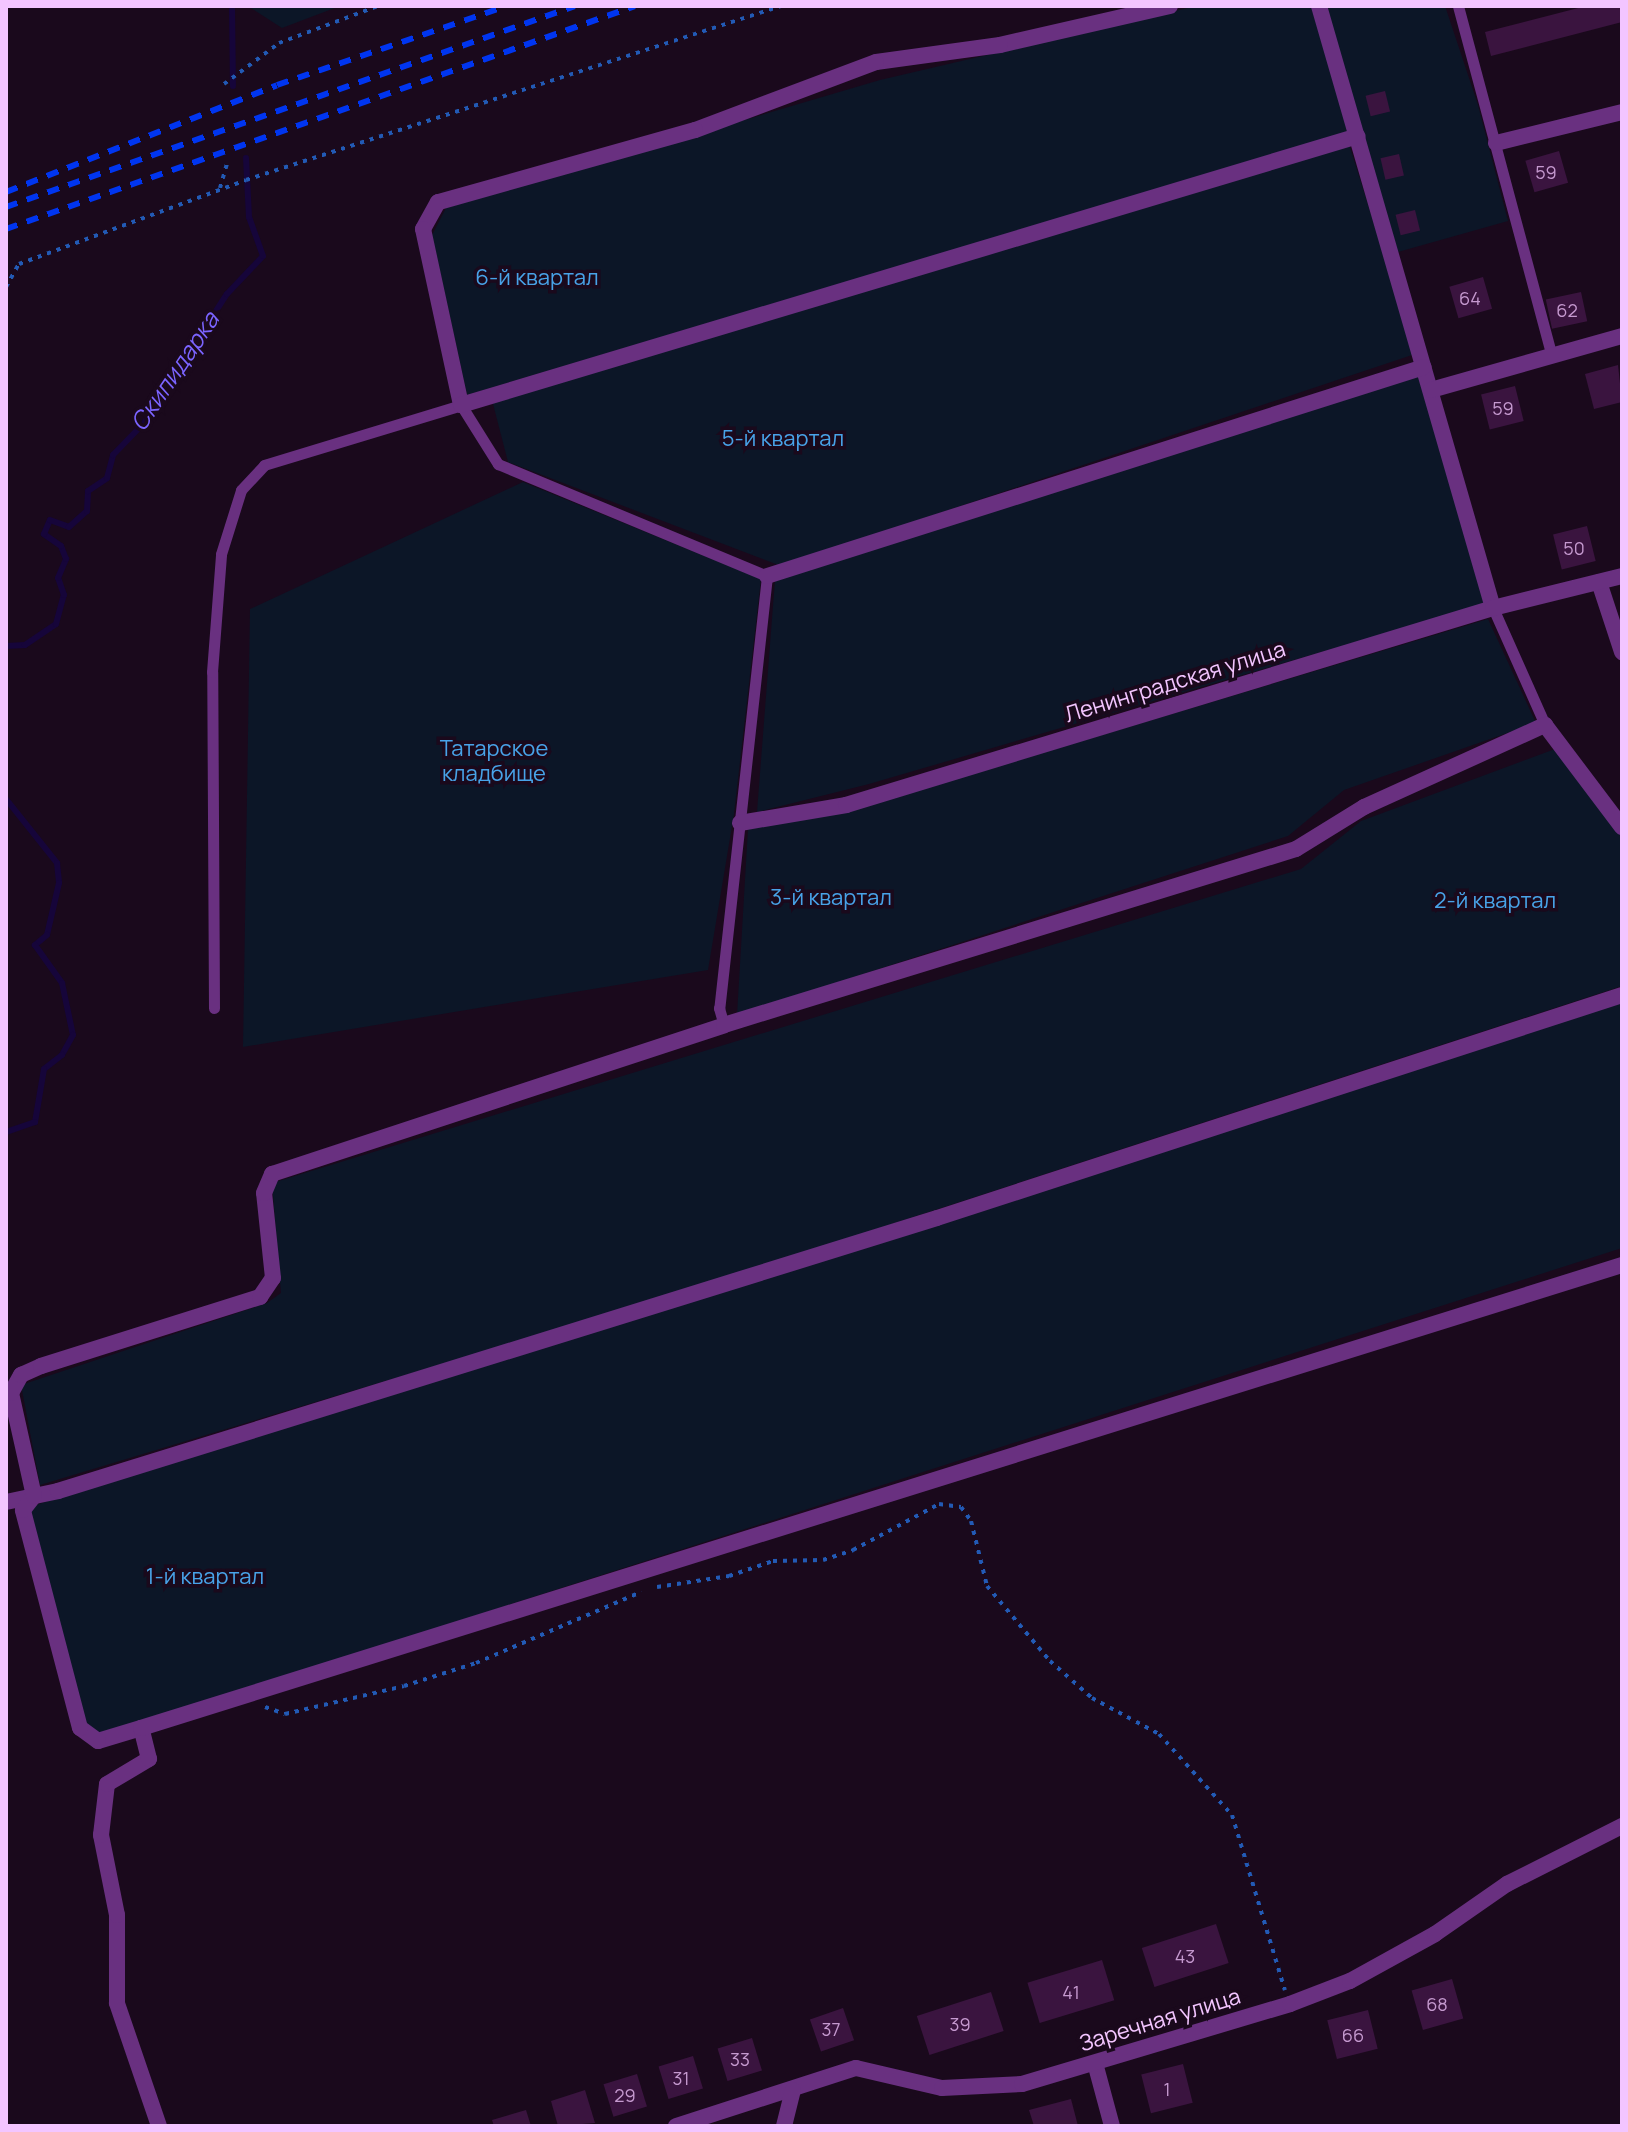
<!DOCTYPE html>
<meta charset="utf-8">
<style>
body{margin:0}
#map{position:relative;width:1628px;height:2132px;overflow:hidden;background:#1a091c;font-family:Manrope,sans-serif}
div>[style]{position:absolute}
.green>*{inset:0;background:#0c1627}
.stream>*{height:6px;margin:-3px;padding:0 3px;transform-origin:3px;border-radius:3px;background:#16053a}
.building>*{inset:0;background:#3a143f;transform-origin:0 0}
.path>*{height:4px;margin-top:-2px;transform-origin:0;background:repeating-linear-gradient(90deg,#225ab5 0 4px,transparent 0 10px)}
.lane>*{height:11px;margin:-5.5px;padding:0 5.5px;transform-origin:5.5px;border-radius:5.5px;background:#693080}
.street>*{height:16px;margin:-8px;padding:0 8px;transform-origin:8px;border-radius:8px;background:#693080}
.rail>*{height:6px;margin-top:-3px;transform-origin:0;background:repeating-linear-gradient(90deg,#0035f0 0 12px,transparent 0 22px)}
span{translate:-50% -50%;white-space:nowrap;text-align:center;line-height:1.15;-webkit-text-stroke:7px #1a091c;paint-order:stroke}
.number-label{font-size:18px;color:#c599cf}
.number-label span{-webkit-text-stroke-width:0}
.park-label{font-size:22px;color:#48a3e8}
.street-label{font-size:22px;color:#f3c5ff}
.water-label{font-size:24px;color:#7b64ff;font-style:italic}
.frame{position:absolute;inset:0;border:8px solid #f3c5ff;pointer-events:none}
</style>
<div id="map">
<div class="green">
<div style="clip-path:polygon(248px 6px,340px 6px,282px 28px)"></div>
<div style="clip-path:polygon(1196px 6px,1311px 6px,1349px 132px,467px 395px,432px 235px,446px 208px,880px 80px)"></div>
<div style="clip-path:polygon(1325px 6px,1445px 6px,1478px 105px,1508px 221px,1398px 252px)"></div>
<div style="clip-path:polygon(1349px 144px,1415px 354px,781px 566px,508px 462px,492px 400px)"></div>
<div style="clip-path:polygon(1419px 376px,1486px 604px,869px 784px,757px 812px,775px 580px)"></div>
<div style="clip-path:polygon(523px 482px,761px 579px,734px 814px,708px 970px,243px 1047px,250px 609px)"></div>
<div style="clip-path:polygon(1488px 619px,1536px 723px,1344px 790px,1288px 836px,737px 1015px,748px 829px,849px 811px)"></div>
<div style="clip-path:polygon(1555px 749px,1622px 836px,1622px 986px,717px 1281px,40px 1485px,21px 1385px,267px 1303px,281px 1293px,272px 1183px,1301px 869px,1361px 821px)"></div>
<div style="clip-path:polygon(1622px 1001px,1622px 1248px,90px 1739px,29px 1507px,721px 1291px)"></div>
</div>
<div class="stream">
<div style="left:232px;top:6px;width:80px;rotate:89.3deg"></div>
<div style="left:6px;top:646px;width:19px;rotate:-3deg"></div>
<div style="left:25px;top:645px;width:37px;rotate:-34deg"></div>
<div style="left:56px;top:624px;width:30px;rotate:-75deg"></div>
<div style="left:64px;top:595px;width:18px;rotate:-109deg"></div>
<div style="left:58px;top:578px;width:21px;rotate:-67deg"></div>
<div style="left:66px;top:559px;width:14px;rotate:-111deg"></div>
<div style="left:61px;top:546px;width:21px;rotate:-145deg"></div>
<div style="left:44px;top:534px;width:15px;rotate:-67deg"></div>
<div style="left:50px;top:520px;width:20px;rotate:20deg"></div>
<div style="left:69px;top:527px;width:24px;rotate:-42deg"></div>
<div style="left:87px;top:511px;width:20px;rotate:-87deg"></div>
<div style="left:88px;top:491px;width:23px;rotate:-34deg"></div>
<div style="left:107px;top:478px;width:24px;rotate:-75deg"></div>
<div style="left:113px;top:455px;width:46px;rotate:-45.9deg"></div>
<div style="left:145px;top:422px;width:152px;rotate:-57.4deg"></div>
<div style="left:227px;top:294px;width:52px;rotate:-46.5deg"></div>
<div style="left:263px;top:256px;width:41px;rotate:-109.7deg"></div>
<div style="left:249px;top:217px;width:59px;rotate:-92.9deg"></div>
<div style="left:6px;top:799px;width:82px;rotate:51.4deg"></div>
<div style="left:57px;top:863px;width:20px;rotate:84deg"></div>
<div style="left:59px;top:883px;width:53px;rotate:103deg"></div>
<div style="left:47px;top:935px;width:16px;rotate:140deg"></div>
<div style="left:35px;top:945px;width:47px;rotate:54.6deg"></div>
<div style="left:62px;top:983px;width:53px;rotate:78.1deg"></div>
<div style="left:73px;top:1035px;width:23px;rotate:119deg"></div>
<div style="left:62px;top:1055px;width:23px;rotate:142deg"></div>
<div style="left:44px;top:1069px;width:54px;rotate:99.6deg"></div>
<div style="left:35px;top:1122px;width:31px;rotate:161deg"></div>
</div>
<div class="building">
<div style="clip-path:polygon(1586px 6px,1622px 6px,1622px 22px,1491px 56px,1485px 32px)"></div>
<div style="left:1385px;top:91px;width:21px;height:20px;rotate:76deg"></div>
<div style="left:1559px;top:151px;width:33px;height:35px;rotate:74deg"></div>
<div style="left:1399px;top:154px;width:22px;height:19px;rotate:77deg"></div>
<div style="left:1415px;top:210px;width:21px;height:20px;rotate:76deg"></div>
<div style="left:1483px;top:277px;width:33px;height:35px;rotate:74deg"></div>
<div style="left:1581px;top:292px;width:30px;height:36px;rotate:78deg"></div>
<div style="clip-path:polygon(1618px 365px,1622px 402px,1594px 409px,1585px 374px)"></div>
<div style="left:1515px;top:386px;width:36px;height:35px;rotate:76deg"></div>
<div style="left:1587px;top:526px;width:36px;height:35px;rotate:76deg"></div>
<div style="left:1216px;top:1924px;width:41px;height:78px;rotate:72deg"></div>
<div style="left:1102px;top:1960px;width:42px;height:78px;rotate:73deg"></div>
<div style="left:1452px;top:1979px;width:41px;height:42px;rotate:74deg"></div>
<div style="left:991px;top:1992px;width:41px;height:78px;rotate:72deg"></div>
<div style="left:843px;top:2008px;width:34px;height:35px;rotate:71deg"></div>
<div style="left:1368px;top:2010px;width:40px;height:42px;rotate:76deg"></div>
<div style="left:752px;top:2038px;width:34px;height:36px;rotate:73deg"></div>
<div style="left:693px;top:2056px;width:34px;height:36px;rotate:73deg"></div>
<div style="left:1183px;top:2064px;width:40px;height:43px;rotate:76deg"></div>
<div style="left:637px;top:2074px;width:34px;height:35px;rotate:73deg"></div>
<div style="clip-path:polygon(585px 2090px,595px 2123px,558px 2126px,551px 2101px)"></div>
<div style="clip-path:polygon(1071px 2099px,1078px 2126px,1034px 2126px,1029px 2110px)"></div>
<div style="clip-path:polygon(526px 2110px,531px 2126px,494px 2126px,492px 2120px)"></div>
</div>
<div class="path">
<div style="left:224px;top:84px;width:69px;rotate:-36.7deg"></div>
<div style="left:279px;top:43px;width:106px;rotate:-20.5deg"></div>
<div style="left:220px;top:188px;width:29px;rotate:-74deg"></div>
<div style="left:6px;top:287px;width:26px;rotate:-61deg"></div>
<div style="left:19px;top:264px;width:242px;rotate:-20.3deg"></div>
<div style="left:246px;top:180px;width:563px;rotate:-18.02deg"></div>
<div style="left:657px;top:1587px;width:73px;rotate:-8.7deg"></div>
<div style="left:729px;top:1576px;width:46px;rotate:-18.8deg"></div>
<div style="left:773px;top:1561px;width:50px;rotate:-1.1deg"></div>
<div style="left:823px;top:1560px;width:32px;rotate:-18deg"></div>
<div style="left:853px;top:1550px;width:98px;rotate:-28.1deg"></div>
<div style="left:939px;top:1504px;width:22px;rotate:8deg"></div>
<div style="left:961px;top:1507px;width:17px;rotate:54deg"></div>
<div style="left:971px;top:1521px;width:67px;rotate:76.2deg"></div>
<div style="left:987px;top:1586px;width:98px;rotate:50deg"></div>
<div style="left:1050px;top:1661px;width:56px;rotate:41.4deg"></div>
<div style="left:1092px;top:1698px;width:76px;rotate:28.2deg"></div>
<div style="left:1159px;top:1734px;width:109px;rotate:48deg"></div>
<div style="left:1232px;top:1815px;width:183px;rotate:73.2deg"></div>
<div style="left:265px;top:1707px;width:21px;rotate:19deg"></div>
<div style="left:285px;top:1714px;width:122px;rotate:-13.2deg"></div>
<div style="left:404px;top:1686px;width:76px;rotate:-17.7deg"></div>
<div style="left:476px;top:1663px;width:180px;rotate:-23.3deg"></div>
</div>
<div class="lane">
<div style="left:1458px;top:6px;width:359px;rotate:75deg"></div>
<div style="left:1493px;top:608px;width:128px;rotate:66deg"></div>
<div style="left:214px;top:1008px;width:336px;rotate:-90.3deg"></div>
<div style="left:212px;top:672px;width:118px;rotate:-85.6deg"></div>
<div style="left:221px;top:554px;width:67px;rotate:-72.6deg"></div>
<div style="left:241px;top:490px;width:34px;rotate:-47deg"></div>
<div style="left:264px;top:465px;width:206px;rotate:-16.9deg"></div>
<div style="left:461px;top:405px;width:70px;rotate:57.9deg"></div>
<div style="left:498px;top:464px;width:291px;rotate:22.6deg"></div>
<div style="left:767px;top:576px;width:435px;rotate:96.3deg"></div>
<div style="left:719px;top:1008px;width:18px;rotate:74deg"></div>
</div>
<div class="street">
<div style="left:1170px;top:6px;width:174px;rotate:167.1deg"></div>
<div style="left:1000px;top:45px;width:125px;rotate:172.2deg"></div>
<div style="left:876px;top:62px;width:193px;rotate:159.4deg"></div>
<div style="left:695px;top:130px;width:267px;rotate:164.3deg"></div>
<div style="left:438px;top:202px;width:31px;rotate:119deg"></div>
<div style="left:423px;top:229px;width:180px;rotate:77.8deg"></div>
<div style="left:461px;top:405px;width:936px;rotate:-16.69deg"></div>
<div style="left:1319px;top:6px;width:627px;rotate:73.88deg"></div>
<div style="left:1496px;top:143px;width:130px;rotate:-13.8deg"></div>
<div style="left:1431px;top:390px;width:198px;rotate:-15.8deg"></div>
<div style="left:767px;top:576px;width:689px;rotate:-17.65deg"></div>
<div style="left:1599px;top:582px;width:74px;rotate:71.8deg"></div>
<div style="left:740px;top:823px;width:108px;rotate:-9.6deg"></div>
<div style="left:846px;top:805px;width:676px;rotate:-16.93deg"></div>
<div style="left:1493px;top:608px;width:133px;rotate:-13.9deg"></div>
<div style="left:6px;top:1502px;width:53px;rotate:-11.9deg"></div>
<div style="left:58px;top:1491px;width:920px;rotate:-17.25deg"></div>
<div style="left:937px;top:1218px;width:720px;rotate:-18.03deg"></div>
<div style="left:141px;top:1728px;width:45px;rotate:163.2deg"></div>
<div style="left:98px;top:1741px;width:22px;rotate:-144deg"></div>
<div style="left:80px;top:1728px;width:225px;rotate:-104.7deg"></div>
<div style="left:23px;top:1510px;width:18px;rotate:-52deg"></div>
<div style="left:34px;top:1496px;width:106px;rotate:-102.6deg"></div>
<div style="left:11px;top:1393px;width:21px;rotate:-61deg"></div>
<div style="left:21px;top:1375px;width:22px;rotate:-24deg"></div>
<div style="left:41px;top:1366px;width:230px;rotate:-17.5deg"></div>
<div style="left:260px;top:1297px;width:23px;rotate:-56deg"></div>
<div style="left:273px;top:1278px;width:85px;rotate:-96deg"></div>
<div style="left:264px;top:1193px;width:21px;rotate:-67deg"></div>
<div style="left:272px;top:1174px;width:476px;rotate:-18.2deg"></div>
<div style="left:724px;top:1025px;width:598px;rotate:-17.1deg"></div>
<div style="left:1296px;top:849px;width:80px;rotate:-31.7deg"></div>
<div style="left:1364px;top:807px;width:199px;rotate:-24.4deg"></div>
<div style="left:1545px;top:725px;width:128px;rotate:53deg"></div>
<div style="left:1095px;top:2063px;width:65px;rotate:74.9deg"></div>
<div style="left:159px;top:2126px;width:130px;rotate:-108.9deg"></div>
<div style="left:117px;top:2003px;width:88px;rotate:-90deg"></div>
<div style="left:117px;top:1915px;width:82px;rotate:-101.3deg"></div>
<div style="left:101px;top:1835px;width:51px;rotate:-83.3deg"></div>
<div style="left:107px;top:1784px;width:49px;rotate:-30.8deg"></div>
<div style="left:149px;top:1759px;width:32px;rotate:-104deg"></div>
<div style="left:141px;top:1728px;width:1552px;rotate:-17.36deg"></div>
<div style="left:676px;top:2126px;width:189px;rotate:-17.9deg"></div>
<div style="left:856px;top:2068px;width:88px;rotate:13.1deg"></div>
<div style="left:942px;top:2088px;width:80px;rotate:-2.9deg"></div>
<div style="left:1022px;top:2084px;width:280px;rotate:-16.6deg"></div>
<div style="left:1290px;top:2004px;width:64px;rotate:-21deg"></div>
<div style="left:1350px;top:1981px;width:97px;rotate:-28.9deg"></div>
<div style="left:1435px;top:1934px;width:88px;rotate:-34.8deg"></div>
<div style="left:1507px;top:1884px;width:129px;rotate:-26.8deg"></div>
<div style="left:784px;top:2126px;width:37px;rotate:-76deg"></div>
</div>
<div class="rail">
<div style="left:6px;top:192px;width:291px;rotate:-21.5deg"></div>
<div style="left:277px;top:85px;width:242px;rotate:-19deg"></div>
<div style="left:6px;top:207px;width:603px;rotate:-19.46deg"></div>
<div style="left:6px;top:229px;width:667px;rotate:-19.52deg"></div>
</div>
<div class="number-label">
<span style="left:1546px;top:172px">59</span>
<span style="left:1470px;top:298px">64</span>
<span style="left:1567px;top:310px">62</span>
<span style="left:1503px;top:408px">59</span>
<span style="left:1574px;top:548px">50</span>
<span style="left:1185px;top:1956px">43</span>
<span style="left:1071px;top:1992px">41</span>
<span style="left:1437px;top:2004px">68</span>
<span style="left:960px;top:2024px">39</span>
<span style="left:831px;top:2029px">37</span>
<span style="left:1353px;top:2035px">66</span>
<span style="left:740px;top:2059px">33</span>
<span style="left:681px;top:2078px">31</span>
<span style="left:1167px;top:2089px">1</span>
<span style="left:625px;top:2095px">29</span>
</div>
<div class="park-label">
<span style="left:537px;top:278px">6-й квартал</span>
<span style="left:783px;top:439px">5-й квартал</span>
<span style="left:494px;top:761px">Татарское<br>кладбище</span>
<span style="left:831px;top:898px">3-й квартал</span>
<span style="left:1495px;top:901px">2-й квартал</span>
<span style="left:205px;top:1577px">1-й квартал</span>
</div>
<div class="street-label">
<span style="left:1175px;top:682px;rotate:-17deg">Ленинградская улица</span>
<span style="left:1160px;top:2020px;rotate:-17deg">Заречная улица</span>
</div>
<div class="water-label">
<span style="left:174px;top:371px;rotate:-56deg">Скипидарка</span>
</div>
<div class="frame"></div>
</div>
